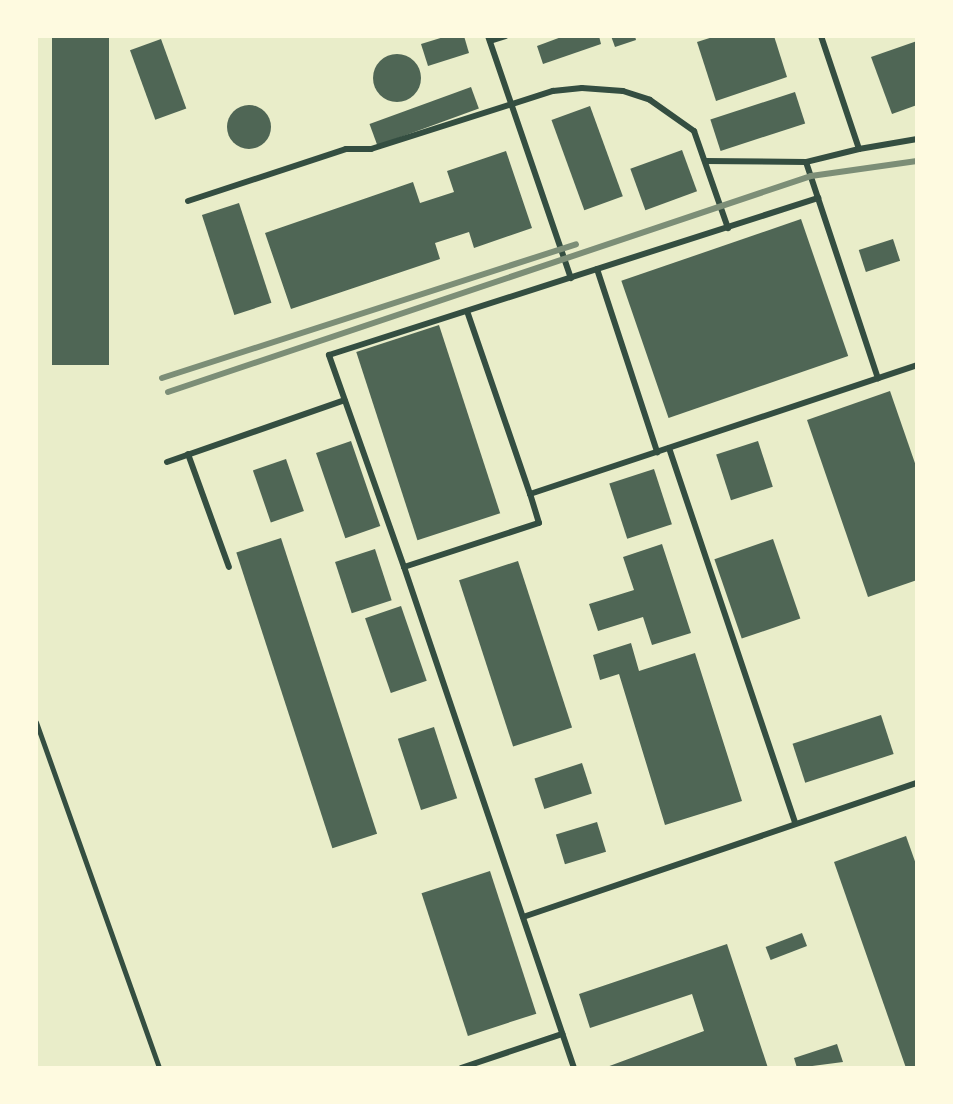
<!DOCTYPE html>
<style>
body{margin:0}
#map{position:relative;width:953px;height:1104px;overflow:hidden;background:#e9edc9;font-family:Signika,sans-serif}
div>[style]{position:absolute}
.building>*{inset:0;background:#4f6655;transform-origin:0 0}
.round{border-radius:50%}
.path>*{height:5px;margin:-2.5px;padding:0 2.5px;transform-origin:2.5px;border-radius:2.5px;background:#344e41}
.service>*{height:6px;margin:-3px;padding:0 3px;transform-origin:3px;border-radius:3px;background:#344e41}
.rail>*{height:6px;margin:-3px;padding:0 3px;transform-origin:3px;border-radius:3px;background:#7c8e77}
span{translate:-50% -50%;white-space:nowrap;text-align:center;line-height:1.15;-webkit-text-stroke:7px #fefae0;paint-order:stroke}
.frame{position:absolute;inset:0;border:38px solid #fefae0;pointer-events:none}
</style>
<div id="map">
<div class="building">
<div style="left:52px;top:36px;width:57px;height:329px"></div>
<div style="clip-path:polygon(447px 36px,464px 36px,469px 53px,428px 66px,421px 44px)"></div>
<div style="clip-path:polygon(564px 36px,599px 36px,601px 44px,543px 64px,537px 46px)"></div>
<div style="clip-path:polygon(611px 36px,635px 36px,636px 40px,615px 47px)"></div>
<div style="clip-path:polygon(716px 36px,774px 36px,787px 77px,716px 101px,697px 42px)"></div>
<div style="left:161px;top:39px;width:74px;height:33px;rotate:70deg"></div>
<div style="clip-path:polygon(917px 41px,917px 105px,892px 114px,871px 57px)"></div>
<div class="round" style="left:373px;top:54px;width:48px;height:48px"></div>
<div style="left:471px;top:87px;width:23px;height:108px;rotate:70deg"></div>
<div style="left:795px;top:92px;width:33px;height:89px;rotate:72deg"></div>
<div class="round" style="left:227px;top:105px;width:44px;height:44px"></div>
<div style="left:590px;top:106px;width:96px;height:41px;rotate:70deg"></div>
<div style="left:682px;top:150px;width:44px;height:55px;rotate:70deg"></div>
<div style="clip-path:polygon(506px 151px,532px 228px,474px 248px,469px 232px,435px 243px,440px 259px,291px 309px,265px 233px,413px 182px,420px 203px,454px 192px,447px 171px)"></div>
<div style="left:239px;top:203px;width:105px;height:39px;rotate:72deg"></div>
<div style="left:801px;top:219px;width:145px;height:190px;rotate:71deg"></div>
<div style="left:893px;top:239px;width:23px;height:36px;rotate:72deg"></div>
<div style="left:439px;top:325px;width:198px;height:87px;rotate:72deg"></div>
<div style="clip-path:polygon(890px 391px,917px 469px,917px 580px,868px 597px,807px 420px)"></div>
<div style="left:351px;top:441px;width:90px;height:37px;rotate:71deg"></div>
<div style="left:758px;top:441px;width:48px;height:44px;rotate:72deg"></div>
<div style="left:286px;top:459px;width:55px;height:35px;rotate:71deg"></div>
<div style="left:654px;top:469px;width:58px;height:47px;rotate:72deg"></div>
<div style="left:281px;top:538px;width:311px;height:47px;rotate:72deg"></div>
<div style="left:773px;top:539px;width:84px;height:62px;rotate:71deg"></div>
<div style="clip-path:polygon(662px 544px,691px 633px,652px 645px,643px 617px,598px 631px,589px 604px,634px 590px,623px 557px)"></div>
<div style="left:375px;top:549px;width:54px;height:42px;rotate:72deg"></div>
<div style="left:518px;top:561px;width:175px;height:62px;rotate:72deg"></div>
<div style="left:401px;top:606px;width:79px;height:38px;rotate:71deg"></div>
<div style="clip-path:polygon(631px 643px,639px 671px,695px 653px,742px 801px,665px 825px,619px 674px,600px 680px,593px 655px)"></div>
<div style="left:881px;top:715px;width:41px;height:93px;rotate:72deg"></div>
<div style="left:434px;top:727px;width:75px;height:38px;rotate:72deg"></div>
<div style="left:582px;top:763px;width:32px;height:50px;rotate:72deg"></div>
<div style="left:597px;top:822px;width:31px;height:43px;rotate:73deg"></div>
<div style="clip-path:polygon(906px 836px,917px 867px,917px 1068px,906px 1068px,834px 862px)"></div>
<div style="left:490px;top:871px;width:150px;height:72px;rotate:72deg"></div>
<div style="left:802px;top:933px;width:14px;height:39px;rotate:69deg"></div>
<div style="clip-path:polygon(727px 944px,768px 1068px,604px 1068px,704px 1031px,692px 994px,590px 1028px,579px 994px)"></div>
<div style="clip-path:polygon(837px 1044px,843px 1062px,797px 1068px,794px 1058px)"></div>
</div>
<div class="path">
<div style="left:36px;top:722px;width:367px;rotate:70.4deg"></div>
</div>
<div class="service">
<div style="left:488px;top:36px;width:256px;rotate:71.1deg"></div>
<div style="left:821px;top:36px;width:119px;rotate:71.4deg"></div>
<div style="left:859px;top:149px;width:55px;rotate:166.2deg"></div>
<div style="left:806px;top:162px;width:228px;rotate:71.6deg"></div>
<div style="left:490px;top:41px;width:16px;rotate:-18deg"></div>
<div style="left:859px;top:149px;width:59px;rotate:-9.8deg"></div>
<div style="left:705px;top:161px;width:101px;rotate:0.6deg"></div>
<div style="left:188px;top:201px;width:166px;rotate:-18.2deg"></div>
<div style="left:346px;top:149px;width:25px"></div>
<div style="left:371px;top:149px;width:191px;rotate:-17.7deg"></div>
<div style="left:553px;top:91px;width:29px;rotate:-6deg"></div>
<div style="left:582px;top:88px;width:41px;rotate:4.2deg"></div>
<div style="left:623px;top:91px;width:28px;rotate:18deg"></div>
<div style="left:650px;top:100px;width:54px;rotate:35.2deg"></div>
<div style="left:694px;top:131px;width:103px;rotate:70.7deg"></div>
<div style="left:597px;top:269px;width:193px;rotate:71.8deg"></div>
<div style="left:467px;top:311px;width:194px;rotate:71deg"></div>
<div style="left:669px;top:448px;width:396px;rotate:71.4deg"></div>
<div style="left:188px;top:454px;width:120px;rotate:70.1deg"></div>
<div style="left:167px;top:462px;width:188px;rotate:-19.2deg"></div>
<div style="left:404px;top:567px;width:225px;rotate:-109.5deg"></div>
<div style="left:329px;top:355px;width:514px;rotate:-17.8deg"></div>
<div style="left:523px;top:917px;width:416px;rotate:-18.8deg"></div>
<div style="left:461px;top:1068px;width:107px;rotate:-18.6deg"></div>
<div style="left:574px;top:1068px;width:529px;rotate:-108.74deg"></div>
<div style="left:404px;top:567px;width:142px;rotate:-18.1deg"></div>
<div style="left:539px;top:523px;width:30px;rotate:-107deg"></div>
<div style="left:530px;top:494px;width:408px;rotate:-18.4deg"></div>
</div>
<div class="rail">
<div style="left:162px;top:378px;width:435px;rotate:-17.9deg"></div>
<div style="left:168px;top:392px;width:678px;rotate:-18.57deg"></div>
<div style="left:811px;top:176px;width:107px;rotate:-8.1deg"></div>
</div>
<div class="frame"></div>
</div>
